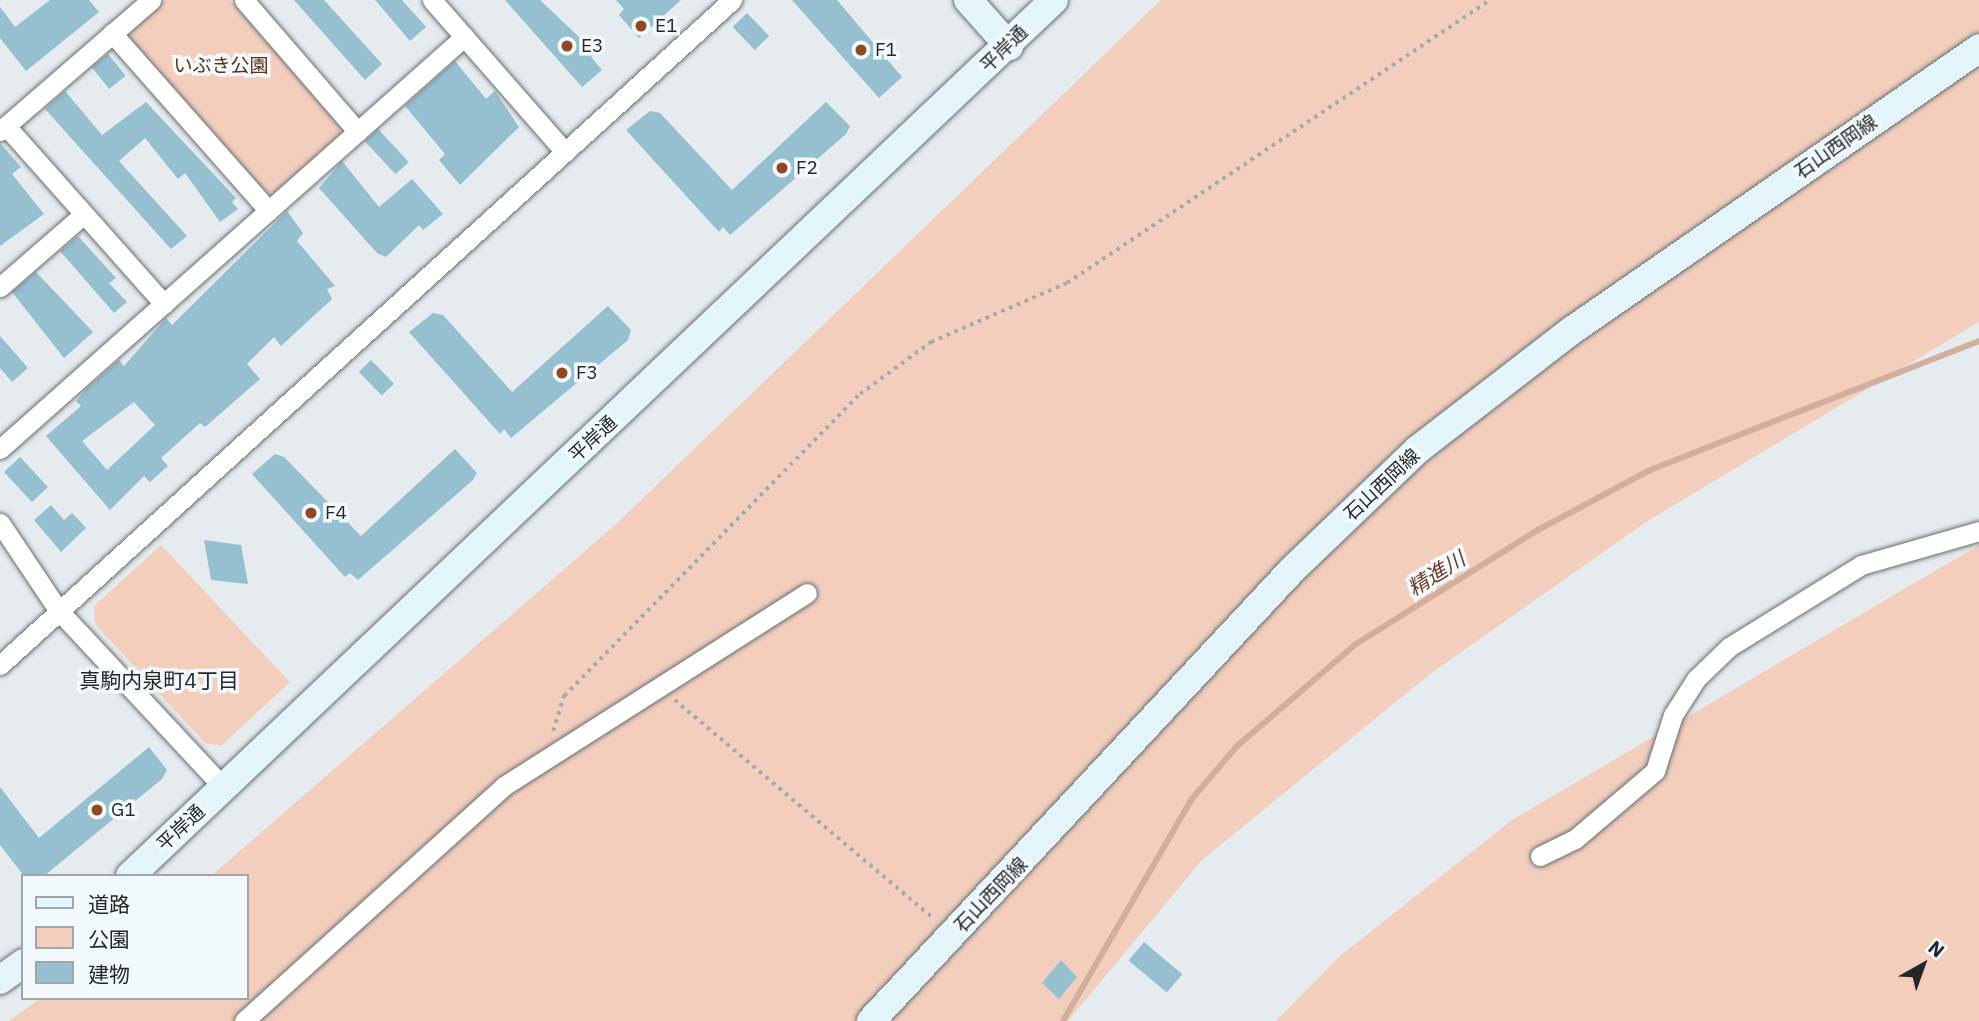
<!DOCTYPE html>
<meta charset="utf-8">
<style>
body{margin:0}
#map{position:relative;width:1979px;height:1021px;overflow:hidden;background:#e5ebee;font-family:"IBM Plex Sans","Noto Sans JP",sans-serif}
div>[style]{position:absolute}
.green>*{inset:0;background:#f3cebd}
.stream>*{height:6px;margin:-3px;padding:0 3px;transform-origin:3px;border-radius:3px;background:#d3ae9d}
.building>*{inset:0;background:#96bfd0;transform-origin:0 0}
.path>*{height:3.5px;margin-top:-1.75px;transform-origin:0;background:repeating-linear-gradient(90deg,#a5a9ac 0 3.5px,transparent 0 8.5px)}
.roads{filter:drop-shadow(0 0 2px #686e70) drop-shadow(0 0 2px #686e70)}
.street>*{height:19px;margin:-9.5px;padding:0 9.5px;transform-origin:9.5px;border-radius:9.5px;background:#fff}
.secondary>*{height:28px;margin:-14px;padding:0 14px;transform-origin:14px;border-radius:14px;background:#e3f4fb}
.dots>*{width:19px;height:19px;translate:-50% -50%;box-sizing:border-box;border:4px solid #f2f9fc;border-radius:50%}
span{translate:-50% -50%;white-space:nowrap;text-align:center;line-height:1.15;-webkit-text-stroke:7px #f2f9fc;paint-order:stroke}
.poi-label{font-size:19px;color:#252728}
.left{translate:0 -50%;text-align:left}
.street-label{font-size:19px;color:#252728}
.park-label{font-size:19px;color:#5e2d13}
.water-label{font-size:21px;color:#6e3c22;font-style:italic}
.neighbourhood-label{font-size:21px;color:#252728}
.legend{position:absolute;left:21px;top:874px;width:228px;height:126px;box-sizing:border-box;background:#f2f9fc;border:2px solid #a0a5a7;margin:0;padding:9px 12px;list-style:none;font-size:21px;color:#252728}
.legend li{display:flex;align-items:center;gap:14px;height:35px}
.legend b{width:35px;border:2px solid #a0a5a7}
.north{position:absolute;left:1888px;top:930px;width:70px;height:70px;-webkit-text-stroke:5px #f2f9fc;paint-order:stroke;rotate:40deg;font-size:19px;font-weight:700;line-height:28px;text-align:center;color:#252728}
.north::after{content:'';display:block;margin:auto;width:24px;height:32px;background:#252728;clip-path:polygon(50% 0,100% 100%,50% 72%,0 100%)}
</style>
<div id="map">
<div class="green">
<div style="clip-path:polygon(165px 0,230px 0,340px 125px,340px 137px,278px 192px,266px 192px,130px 39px,132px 29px)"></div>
<div style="clip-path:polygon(1161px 0,1979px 0,1979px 322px,1646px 522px,1430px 674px,1202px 860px,1068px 1021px,9px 1021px,41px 998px,247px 998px,247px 876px,211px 876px,615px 525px)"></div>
<div style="clip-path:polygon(161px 545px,290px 682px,222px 745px,206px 744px,95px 624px,94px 606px)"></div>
<div style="clip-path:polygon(1979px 545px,1979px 1021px,1276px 1021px,1340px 956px,1512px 820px)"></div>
</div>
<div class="stream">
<div style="left:1063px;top:1021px;width:255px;rotate:-59.9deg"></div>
<div style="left:1191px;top:800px;width:71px;rotate:-49.6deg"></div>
<div style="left:1237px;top:746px;width:157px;rotate:-40.6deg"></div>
<div style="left:1356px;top:644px;width:215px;rotate:-32.1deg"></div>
<div style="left:1538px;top:530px;width:127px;rotate:-28.2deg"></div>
<div style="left:1650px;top:470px;width:353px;rotate:-21.4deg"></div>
</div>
<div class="building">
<div style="clip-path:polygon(50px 0,89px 0,99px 12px,26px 71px,0 38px,0 7px,15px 27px)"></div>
<div style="clip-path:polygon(294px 0,324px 0,382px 64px,365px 80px)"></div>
<div style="clip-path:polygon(375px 0,402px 0,426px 27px,410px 41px)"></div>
<div style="clip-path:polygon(505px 0,540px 0,596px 53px,591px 57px,602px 70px,582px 87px)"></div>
<div style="clip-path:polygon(616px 0,681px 0,639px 38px,619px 15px,624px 9px)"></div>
<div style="clip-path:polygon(792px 0,837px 0,902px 77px,879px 98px)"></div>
<div style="left:747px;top:13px;width:32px;height:20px;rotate:46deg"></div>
<div style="left:108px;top:54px;width:28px;height:21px;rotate:51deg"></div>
<div style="clip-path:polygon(455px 61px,486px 99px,495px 91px,519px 127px,460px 185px,439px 160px,445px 154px,405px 106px)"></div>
<div style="clip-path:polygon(65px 91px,102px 135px,146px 102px,236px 198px,232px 202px,238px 209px,220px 222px,185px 173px,178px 179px,145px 138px,119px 161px,187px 236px,171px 249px,45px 109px)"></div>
<div style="clip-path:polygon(826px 102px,850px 126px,846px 134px,730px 235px,723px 227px,719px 232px,626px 130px,650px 111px,660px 113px,732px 190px)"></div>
<div style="left:378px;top:129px;width:45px;height:18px;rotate:47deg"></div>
<div style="clip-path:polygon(0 143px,21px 167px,12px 174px,44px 214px,0 246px)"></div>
<div style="clip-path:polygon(342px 161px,379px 207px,412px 179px,443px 214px,423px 230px,419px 225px,386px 257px,377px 253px,319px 188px)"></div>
<div style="clip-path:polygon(evenodd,287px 211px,303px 233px,297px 241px,335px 286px,327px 289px,332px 299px,281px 346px,274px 337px,247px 364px,260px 379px,205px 427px,200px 423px,161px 458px,168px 466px,150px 482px,144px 476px,110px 510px,46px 436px,81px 406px,76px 401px,85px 390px,119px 360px,124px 366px,166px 318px,172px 325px,287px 211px,134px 402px,155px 425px,107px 470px,82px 441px,134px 402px)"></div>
<div style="clip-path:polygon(78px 236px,116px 278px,109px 283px,127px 302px,114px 313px,60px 251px)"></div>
<div style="clip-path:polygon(36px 272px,93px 332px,64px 358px,12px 292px)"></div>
<div style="clip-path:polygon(608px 306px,631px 330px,628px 340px,511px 438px,504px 429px,500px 434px,409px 332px,433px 313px,443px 315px,512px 392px)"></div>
<div style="clip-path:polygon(0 336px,28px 368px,12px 382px,0 368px)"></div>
<div style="left:371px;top:360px;width:33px;height:17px;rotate:46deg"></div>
<div style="clip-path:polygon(455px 449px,477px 473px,473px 480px,358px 580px,350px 573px,345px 577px,252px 474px,275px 454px,284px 457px,361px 536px)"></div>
<div style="left:20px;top:457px;width:41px;height:22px;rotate:47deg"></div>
<div style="clip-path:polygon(51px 505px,64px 520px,72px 513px,86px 528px,61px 552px,34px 520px)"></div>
<div style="clip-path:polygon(204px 540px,241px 545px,248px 584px,211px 580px)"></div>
<div style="clip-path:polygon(149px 747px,167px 770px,162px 779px,44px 876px,24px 876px,0 845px,0 787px,39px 838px)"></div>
<div style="left:1144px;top:942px;width:50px;height:24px;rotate:40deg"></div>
<div style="clip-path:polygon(1061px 960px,1077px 977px,1059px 999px,1042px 983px)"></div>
</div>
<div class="path">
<div style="left:675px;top:700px;width:339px;rotate:40.2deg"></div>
<div style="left:553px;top:731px;width:37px;rotate:-73deg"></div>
<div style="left:564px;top:696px;width:423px;rotate:-45.6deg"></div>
<div style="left:860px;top:394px;width:88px;rotate:-36.2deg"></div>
<div style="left:931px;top:342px;width:148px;rotate:-23.5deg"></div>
<div style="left:1067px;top:283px;width:509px;rotate:-33.78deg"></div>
</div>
<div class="roads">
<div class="street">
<div style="left:244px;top:0;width:174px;rotate:49.2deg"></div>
<div style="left:432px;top:0;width:202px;rotate:48.8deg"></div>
<div style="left:112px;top:33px;width:237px;rotate:48.6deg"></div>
<div style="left:6px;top:126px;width:238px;rotate:48.4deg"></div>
<div style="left:0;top:131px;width:200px;rotate:-40.9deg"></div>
<div style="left:0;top:287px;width:111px;rotate:-41deg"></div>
<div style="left:0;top:449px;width:621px;rotate:-41.6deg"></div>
<div style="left:0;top:523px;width:106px;rotate:56.2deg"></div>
<div style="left:59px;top:611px;width:242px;rotate:47deg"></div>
<div style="left:0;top:665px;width:989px;rotate:-42.25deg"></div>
<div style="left:1540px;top:856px;width:39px;rotate:-26deg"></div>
<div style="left:1575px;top:839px;width:105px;rotate:-40.4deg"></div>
<div style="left:1655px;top:771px;width:59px;rotate:-72.2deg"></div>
<div style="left:1673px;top:715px;width:43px;rotate:-57.4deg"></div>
<div style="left:1696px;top:679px;width:46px;rotate:-44.1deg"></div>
<div style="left:1729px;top:647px;width:155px;rotate:-31.8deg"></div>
<div style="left:1861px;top:565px;width:123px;rotate:-16.1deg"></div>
<div style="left:244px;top:1021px;width:350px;rotate:-42.1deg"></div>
<div style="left:504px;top:786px;width:359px;rotate:-32.5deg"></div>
</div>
<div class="secondary">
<div style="left:968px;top:0;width:62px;rotate:48.3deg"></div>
<div style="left:130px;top:876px;width:1273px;rotate:-43.47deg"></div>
<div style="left:0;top:980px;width:29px;rotate:-36deg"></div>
<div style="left:871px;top:1021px;width:617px;rotate:-46.97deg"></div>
<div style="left:1292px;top:570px;width:173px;rotate:-43.8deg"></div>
<div style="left:1417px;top:450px;width:195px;rotate:-37.7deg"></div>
<div style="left:1571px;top:331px;width:497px;rotate:-34.7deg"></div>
</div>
</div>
<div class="dots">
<div style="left:641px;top:26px;background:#8f4822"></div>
<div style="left:567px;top:46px;background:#8f4822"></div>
<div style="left:861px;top:50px;background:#8f4822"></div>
<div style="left:782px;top:168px;background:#8f4822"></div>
<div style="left:562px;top:373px;background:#8f4822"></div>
<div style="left:311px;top:513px;background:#8f4822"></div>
<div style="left:97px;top:810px;background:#8f4822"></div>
</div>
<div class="poi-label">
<span class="left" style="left:655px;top:26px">E1</span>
<span class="left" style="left:581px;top:46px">E3</span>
<span class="left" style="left:875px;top:50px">F1</span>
<span class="left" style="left:796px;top:168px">F2</span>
<span class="left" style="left:576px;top:373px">F3</span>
<span class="left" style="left:325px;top:513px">F4</span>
<span class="left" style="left:111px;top:810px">G1</span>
</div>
<div class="street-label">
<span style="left:1004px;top:49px;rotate:-44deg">平岸通</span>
<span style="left:1836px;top:147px;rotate:-35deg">石山西岡線</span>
<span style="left:593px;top:439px;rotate:-43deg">平岸通</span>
<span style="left:1382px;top:485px;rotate:-43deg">石山西岡線</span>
<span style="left:181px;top:828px;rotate:-43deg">平岸通</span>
<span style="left:991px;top:895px;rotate:-46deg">石山西岡線</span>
</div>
<div class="park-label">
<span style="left:221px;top:66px">いぶき公園</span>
</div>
<div class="water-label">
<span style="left:1436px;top:573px;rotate:-32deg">精進川</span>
</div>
<div class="neighbourhood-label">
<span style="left:159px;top:680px">真駒内泉町4丁目</span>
</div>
<ul class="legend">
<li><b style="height:9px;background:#e3f4fb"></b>道路</li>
<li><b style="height:19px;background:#f3cebd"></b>公園</li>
<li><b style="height:19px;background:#96bfd0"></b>建物</li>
</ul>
<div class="north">N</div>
</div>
